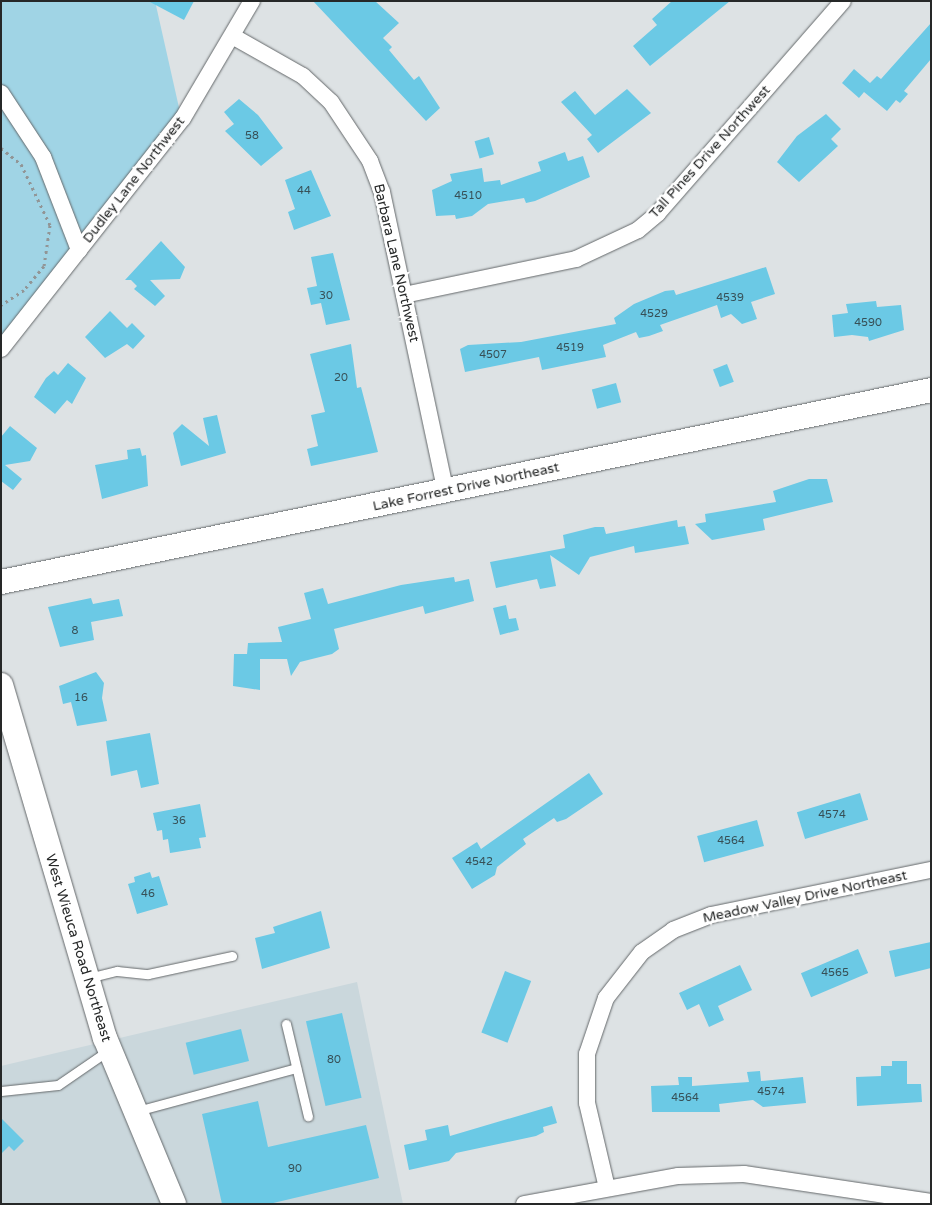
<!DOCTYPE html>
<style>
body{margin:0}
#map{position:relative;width:932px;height:1205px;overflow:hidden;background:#dde2e4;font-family:"Varela Round",sans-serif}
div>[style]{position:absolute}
.built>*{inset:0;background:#cad7dc}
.green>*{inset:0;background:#a0d4e5}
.building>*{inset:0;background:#6bc9e5;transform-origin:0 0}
.path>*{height:3px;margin-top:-1.5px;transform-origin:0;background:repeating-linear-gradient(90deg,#919596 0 2.5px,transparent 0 6.5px)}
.roads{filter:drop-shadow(0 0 1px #64686a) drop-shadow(0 0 1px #64686a)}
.lane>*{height:9px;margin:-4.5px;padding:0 4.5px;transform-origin:4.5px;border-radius:4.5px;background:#fff}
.street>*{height:16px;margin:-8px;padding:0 8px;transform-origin:8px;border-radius:8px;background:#fff}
.secondary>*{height:24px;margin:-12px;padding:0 12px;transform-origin:12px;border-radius:12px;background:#fff}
span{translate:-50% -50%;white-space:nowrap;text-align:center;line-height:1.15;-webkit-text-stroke:5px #fff;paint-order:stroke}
.number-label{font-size:11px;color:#375057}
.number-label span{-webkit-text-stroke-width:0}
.street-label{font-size:14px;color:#262828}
.frame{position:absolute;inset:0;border:2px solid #262828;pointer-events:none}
</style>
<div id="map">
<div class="built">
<div style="clip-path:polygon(357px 982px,403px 1204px,1px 1204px,1px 1066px)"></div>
</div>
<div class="green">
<div style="clip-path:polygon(1px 1px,155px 1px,182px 121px,1px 340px)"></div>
</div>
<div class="building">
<div style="clip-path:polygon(148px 1px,194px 1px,184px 20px)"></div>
<div style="clip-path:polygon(313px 1px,375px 1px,399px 23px,383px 38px,392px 47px,389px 50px,414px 80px,419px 76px,440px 108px,426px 121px)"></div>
<div style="clip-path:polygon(672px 1px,730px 1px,650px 66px,633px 46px,657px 25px,652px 19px)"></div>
<div style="clip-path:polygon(931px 23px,931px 59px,904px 91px,908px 94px,900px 103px,896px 100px,887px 111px,864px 92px,859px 98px,842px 83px,854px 69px,870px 83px,877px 76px,881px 79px)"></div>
<div style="clip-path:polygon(627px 89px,651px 113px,598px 153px,587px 139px,592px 135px,561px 102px,575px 91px,595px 115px)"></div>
<div style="clip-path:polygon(239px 99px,258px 115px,283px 148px,261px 166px,225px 131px,234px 124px,224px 112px)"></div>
<div style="clip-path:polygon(826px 114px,841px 129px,831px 139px,838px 146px,799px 182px,777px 162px,797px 136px)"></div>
<div style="left:489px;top:137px;width:18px;height:15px;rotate:74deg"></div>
<div style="clip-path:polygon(565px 152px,568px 161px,583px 156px,590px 177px,535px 201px,526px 203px,524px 198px,488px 204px,472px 216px,456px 219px,455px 215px,436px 216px,432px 190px,452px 181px,450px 174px,482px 168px,484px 182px,500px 180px,501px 185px,541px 171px,538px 162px)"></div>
<div style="clip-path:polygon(311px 170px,331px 216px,294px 230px,288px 212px,295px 209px,285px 180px)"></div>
<div style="clip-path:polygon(161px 241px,185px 267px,180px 279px,150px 280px,165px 296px,155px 306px,134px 289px,137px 286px,131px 280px,125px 280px)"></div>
<div style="clip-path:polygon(333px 253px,350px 320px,326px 325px,321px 303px,311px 305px,307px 288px,317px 286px,311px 257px)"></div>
<div style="clip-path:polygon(766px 267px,775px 294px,751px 302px,757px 319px,742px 324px,731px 314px,721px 318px,717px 305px,660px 325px,663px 331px,649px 336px,639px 338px,636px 332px,603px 345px,606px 357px,542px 370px,539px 357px,465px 372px,460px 349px,468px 345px,521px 342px,616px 324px,614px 318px,634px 304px,665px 291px,674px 290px,676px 295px)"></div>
<div style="clip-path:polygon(876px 301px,877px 307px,901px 305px,904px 330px,869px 341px,868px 337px,852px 335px,834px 337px,832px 315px,848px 313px,846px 304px)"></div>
<div style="clip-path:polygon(110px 311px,127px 328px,132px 323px,145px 336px,133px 349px,127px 344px,105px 358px,85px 337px)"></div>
<div style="clip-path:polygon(351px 344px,357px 388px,361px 387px,378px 452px,311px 466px,307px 449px,318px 446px,311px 415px,325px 412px,310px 354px)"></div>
<div style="clip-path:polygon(68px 363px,86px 378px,72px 404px,67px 400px,55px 414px,34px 397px,46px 378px,54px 371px,58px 375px)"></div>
<div style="left:727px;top:364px;width:19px;height:15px;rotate:69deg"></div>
<div style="left:616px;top:383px;width:20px;height:25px;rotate:75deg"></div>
<div style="clip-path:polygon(217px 415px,226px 453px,181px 466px,173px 433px,182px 424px,209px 446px,203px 418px)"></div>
<div style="clip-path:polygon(10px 426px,37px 448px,30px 461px,5px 465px,22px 479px,13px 490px,1px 481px,1px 437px)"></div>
<div style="clip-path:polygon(140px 448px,142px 456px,146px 455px,148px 486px,102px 499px,95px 465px,128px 459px,127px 450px)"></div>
<div style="clip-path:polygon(809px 479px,827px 479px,833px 502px,763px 519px,765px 530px,712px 540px,695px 524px,706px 522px,705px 514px,776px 502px,773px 491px)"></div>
<div style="clip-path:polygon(677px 520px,678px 527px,685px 526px,689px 544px,635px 553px,634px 546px,590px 557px,579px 575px,550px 555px,556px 586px,540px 589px,537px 579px,496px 588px,490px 562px,565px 548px,563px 535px,595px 527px,604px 527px,606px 534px)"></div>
<div style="clip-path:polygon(454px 577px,455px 582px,469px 579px,474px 601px,425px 614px,423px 606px,334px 629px,339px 649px,332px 654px,300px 662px,291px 676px,287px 659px,260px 659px,260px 690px,233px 686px,234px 654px,247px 654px,248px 643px,282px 642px,278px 627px,311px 619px,304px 593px,323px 588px,328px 604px,401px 585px)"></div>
<div style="clip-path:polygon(91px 598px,93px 604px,119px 599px,123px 616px,91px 622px,94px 640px,60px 647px,48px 607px)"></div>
<div style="clip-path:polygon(506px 605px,509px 619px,516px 618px,519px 630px,500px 635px,493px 608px)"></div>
<div style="clip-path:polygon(96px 672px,104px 683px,102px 698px,107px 721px,77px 726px,71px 702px,63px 704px,59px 686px)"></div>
<div style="clip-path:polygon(150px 733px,159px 784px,141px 788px,137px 770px,111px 776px,106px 741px)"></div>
<div style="clip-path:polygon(589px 773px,603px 794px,566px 819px,557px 822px,554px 818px,523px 839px,526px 844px,497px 867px,495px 875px,472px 889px,452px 858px,477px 842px,481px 849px)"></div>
<div style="left:860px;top:793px;width:28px;height:66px;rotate:73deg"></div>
<div style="clip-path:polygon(200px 804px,206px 837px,199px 838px,201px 848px,170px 853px,168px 839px,163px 840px,162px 830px,157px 831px,153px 813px)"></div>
<div style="left:757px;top:820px;width:27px;height:62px;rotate:75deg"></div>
<div style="clip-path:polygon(150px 872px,152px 878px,159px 876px,168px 905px,137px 914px,128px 884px,135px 882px,134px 877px)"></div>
<div style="clip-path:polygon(321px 911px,330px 948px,262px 969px,255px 938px,275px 933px,273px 927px)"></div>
<div style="clip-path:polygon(931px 942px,931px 968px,895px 977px,889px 951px)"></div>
<div style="left:858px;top:949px;width:26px;height:62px;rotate:67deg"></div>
<div style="clip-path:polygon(740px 965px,752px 990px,718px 1006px,724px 1020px,709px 1027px,699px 1004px,687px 1010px,679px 993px)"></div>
<div style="left:505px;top:971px;width:28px;height:66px;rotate:21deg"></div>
<div style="left:342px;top:1013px;width:87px;height:37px;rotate:77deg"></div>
<div style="left:241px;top:1029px;width:33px;height:57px;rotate:76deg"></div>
<div style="clip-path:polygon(892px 1061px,907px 1061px,907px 1084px,921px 1084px,922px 1102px,857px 1106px,856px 1077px,881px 1076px,881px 1066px,892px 1066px)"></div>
<div style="clip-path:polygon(760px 1071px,761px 1081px,803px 1077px,806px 1103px,763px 1107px,753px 1100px,719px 1104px,720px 1112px,652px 1112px,651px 1086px,679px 1085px,678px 1077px,692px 1077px,692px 1086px,749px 1082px,747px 1072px)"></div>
<div style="clip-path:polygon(258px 1101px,268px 1147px,366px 1125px,379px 1178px,269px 1204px,222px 1204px,202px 1114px)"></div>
<div style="clip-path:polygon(552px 1106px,557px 1123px,543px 1127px,544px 1132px,536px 1136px,456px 1153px,449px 1161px,409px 1170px,404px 1145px,427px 1140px,425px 1130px,448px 1125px,450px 1136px)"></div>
<div style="clip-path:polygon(1px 1118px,24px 1141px,14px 1151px,9px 1146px,1px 1154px)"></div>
</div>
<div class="path">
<div style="left:1px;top:148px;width:26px;rotate:39deg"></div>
<div style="left:21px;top:164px;width:68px;rotate:64.6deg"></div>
<div style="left:50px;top:225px;width:41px;rotate:98.3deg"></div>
<div style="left:44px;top:266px;width:31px;rotate:130deg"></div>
<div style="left:24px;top:290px;width:27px;rotate:147deg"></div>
</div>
<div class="roads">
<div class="lane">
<div style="left:88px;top:978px;width:30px;rotate:-14deg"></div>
<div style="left:117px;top:971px;width:31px;rotate:6deg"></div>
<div style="left:148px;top:974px;width:86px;rotate:-12.1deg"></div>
<div style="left:286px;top:1024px;width:95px;rotate:76.6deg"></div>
<div style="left:1px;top:1091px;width:57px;rotate:-6deg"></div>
<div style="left:58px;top:1085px;width:62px;rotate:-34.5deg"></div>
<div style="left:137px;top:1111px;width:165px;rotate:-15.1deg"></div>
</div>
<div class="street">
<div style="left:234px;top:37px;width:79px;rotate:29.5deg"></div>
<div style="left:303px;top:76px;width:38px;rotate:43deg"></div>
<div style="left:331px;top:102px;width:71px;rotate:56.5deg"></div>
<div style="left:370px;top:161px;width:33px;rotate:69deg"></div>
<div style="left:382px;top:192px;width:307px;rotate:78deg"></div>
<div style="left:1px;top:93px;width:77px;rotate:56.7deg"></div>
<div style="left:43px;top:157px;width:100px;rotate:68.8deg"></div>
<div style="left:404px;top:295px;width:176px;rotate:-11.8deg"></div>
<div style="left:576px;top:259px;width:68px;rotate:-25.1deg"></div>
<div style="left:638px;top:230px;width:26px;rotate:-40deg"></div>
<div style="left:658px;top:213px;width:281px;rotate:-48.9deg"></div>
<div style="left:1px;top:349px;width:294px;rotate:-51.8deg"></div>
<div style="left:183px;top:118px;width:136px;rotate:-59.5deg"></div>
<div style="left:607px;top:1188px;width:87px;rotate:-103.2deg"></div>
<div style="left:587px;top:1103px;width:49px;rotate:-90deg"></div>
<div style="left:587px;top:1054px;width:59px;rotate:-71.3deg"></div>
<div style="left:606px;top:998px;width:58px;rotate:-52deg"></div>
<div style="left:642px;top:952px;width:38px;rotate:-35deg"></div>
<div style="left:673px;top:930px;width:41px;rotate:-21.5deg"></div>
<div style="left:711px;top:915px;width:225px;rotate:-11.6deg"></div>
<div style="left:524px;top:1204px;width:157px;rotate:-10.3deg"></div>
<div style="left:678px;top:1176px;width:66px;rotate:-1.7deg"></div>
<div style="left:744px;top:1174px;width:189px;rotate:8.5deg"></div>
</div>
<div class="secondary">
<div style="left:1px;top:582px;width:950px;rotate:-11.66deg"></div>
<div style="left:1px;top:685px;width:368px;rotate:73.6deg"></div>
<div style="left:105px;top:1038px;width:180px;rotate:67.4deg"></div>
</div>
</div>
<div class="number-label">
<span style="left:252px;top:136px">58</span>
<span style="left:304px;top:191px">44</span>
<span style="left:468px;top:196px">4510</span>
<span style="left:326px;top:296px">30</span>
<span style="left:730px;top:298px">4539</span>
<span style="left:654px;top:314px">4529</span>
<span style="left:868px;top:323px">4590</span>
<span style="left:570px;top:348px">4519</span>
<span style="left:493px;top:355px">4507</span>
<span style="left:341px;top:378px">20</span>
<span style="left:75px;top:631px">8</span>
<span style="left:81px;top:698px">16</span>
<span style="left:832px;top:815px">4574</span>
<span style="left:179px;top:821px">36</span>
<span style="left:731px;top:841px">4564</span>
<span style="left:479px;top:862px">4542</span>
<span style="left:148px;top:894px">46</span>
<span style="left:835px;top:973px">4565</span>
<span style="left:334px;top:1060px">80</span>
<span style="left:771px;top:1092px">4574</span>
<span style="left:685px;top:1098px">4564</span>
<span style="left:295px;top:1169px">90</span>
</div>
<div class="street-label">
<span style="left:710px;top:152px;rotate:-48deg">Tall Pines Drive Northwest</span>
<span style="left:134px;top:180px;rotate:-52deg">Dudley Lane Northwest</span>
<span style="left:396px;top:263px;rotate:77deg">Barbara Lane Northwest</span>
<span style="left:466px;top:487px;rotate:-12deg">Lake Forrest Drive Northeast</span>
<span style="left:805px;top:897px;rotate:-12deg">Meadow Valley Drive Northeast</span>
<span style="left:78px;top:948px;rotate:73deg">West Wieuca Road Northeast</span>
</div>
<div class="frame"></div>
</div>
